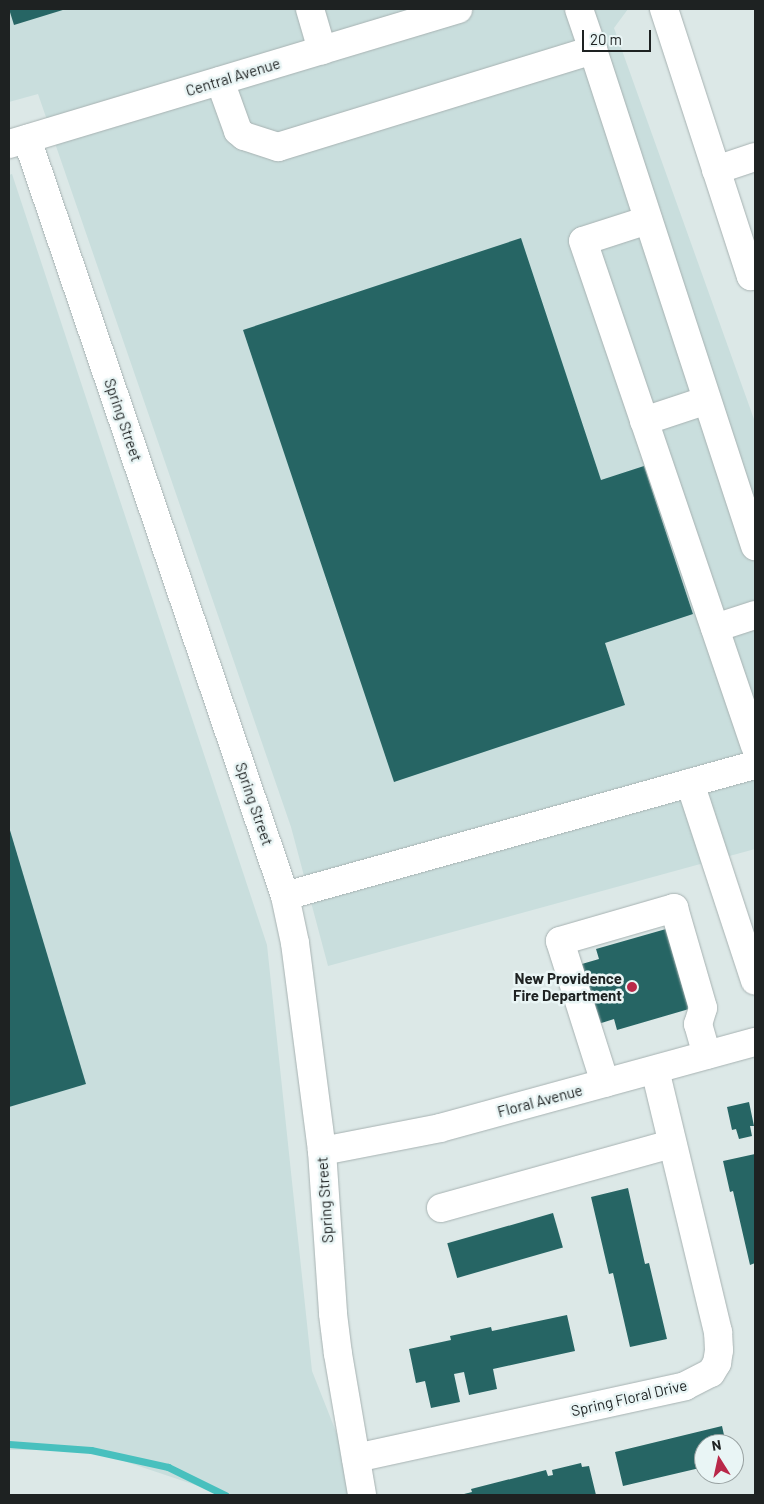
<!DOCTYPE html>
<style>
body{margin:0}
#map{position:relative;width:764px;height:1504px;overflow:hidden;background:#dce8e7;font-family:Barlow,sans-serif}
div>[style]{position:absolute}
.built>*{inset:0;background:#c9dedd}
.stream>*{height:7px;margin:-3.5px;padding:0 3.5px;transform-origin:3.5px;border-radius:3.5px;background:#48c0be}
.building>*{inset:0;background:#266564;transform-origin:0 0}
.roads{filter:drop-shadow(0 0 1px #a7b2b2) drop-shadow(0 0 1px #a7b2b2)}
.minor>*{height:28px;margin:-14px;padding:0 14px;transform-origin:14px;border-radius:14px;background:#fff}
.dots>*{width:14px;height:14px;translate:-50% -50%;box-sizing:border-box;border:2px solid #e9f5f5;border-radius:50%}
span{translate:-50% -50%;white-space:nowrap;text-align:center;line-height:1.15;-webkit-text-stroke:5px #e9f5f5;paint-order:stroke}
.street-label{font-size:15px;color:#1e2222}
.poi-label{font-size:15px;color:#1e2222;font-weight:700}
.right{translate:-100% -50%;text-align:right}
.frame{position:absolute;inset:0;border:10px solid #1e2222;pointer-events:none}
.north{position:absolute;left:694px;top:1434px;width:50px;height:50px;box-sizing:border-box;background:#e9f5f5;border:1px solid #98a1a1;border-radius:50%;rotate:350deg;font-size:14px;font-weight:700;line-height:20px;text-align:center;color:#1e2222}
.north::after{content:'';display:block;margin:auto;width:18px;height:22px;background:#b92849;clip-path:polygon(50% 0,100% 100%,50% 72%,0 100%)}
.scale{position:absolute;left:582px;top:30px;width:69px;height:22px;box-sizing:border-box;border:2px solid #1e2222;border-top:0;padding-left:6px;font-size:15px;line-height:18px;white-space:nowrap;color:#1e2222;-webkit-text-stroke:4px #e9f5f5;paint-order:stroke}
</style>
<div id="map">
<div class="built">
<div style="clip-path:polygon(9px 9px,628px 9px,614px 28px,755px 422px,755px 849px,328px 966px,291px 827px,38px 94px,9px 102px)"></div>
<div style="clip-path:polygon(12px 174px,267px 945px,312px 1371px,361px 1495px,225px 1495px,91px 1450px,9px 1450px,9px 175px)"></div>
</div>
<div class="stream">
<div style="left:9px;top:1444px;width:82px;rotate:4.2deg"></div>
<div style="left:91px;top:1450px;width:79px;rotate:12.4deg"></div>
<div style="left:168px;top:1467px;width:64px;rotate:26.2deg"></div>
</div>
<div class="building">
<div style="clip-path:polygon(9px 9px,66px 9px,14px 25px)"></div>
<div style="clip-path:polygon(521px 238px,601px 480px,644px 466px,693px 614px,605px 643px,625px 705px,394px 782px,243px 330px)"></div>
<div style="clip-path:polygon(9px 827px,86px 1084px,9px 1107px)"></div>
<div style="clip-path:polygon(666px 929px,689px 1009px,617px 1030px,614px 1019px,592px 1026px,575px 966px,599px 959px,596px 949px)"></div>
<div style="clip-path:polygon(749px 1102px,754px 1126px,750px 1126px,752px 1136px,739px 1139px,736px 1129px,732px 1130px,727px 1107px)"></div>
<div style="clip-path:polygon(755px 1154px,755px 1263px,750px 1265px,733px 1191px,730px 1192px,723px 1161px)"></div>
<div style="clip-path:polygon(628px 1188px,645px 1264px,649px 1263px,667px 1339px,630px 1347px,613px 1273px,609px 1274px,591px 1197px)"></div>
<div style="left:553px;top:1213px;width:36px;height:110px;rotate:74deg"></div>
<div style="clip-path:polygon(567px 1315px,575px 1351px,493px 1369px,497px 1389px,469px 1395px,464px 1372px,454px 1374px,460px 1402px,431px 1408px,425px 1381px,416px 1383px,409px 1349px,451px 1340px,450px 1336px,491px 1327px,492px 1331px)"></div>
<div style="clip-path:polygon(722px 1426px,726px 1444px,704px 1444px,704px 1467px,623px 1486px,615px 1452px)"></div>
<div style="clip-path:polygon(581px 1463px,582px 1467px,589px 1466px,596px 1495px,460px 1495px,472px 1492px,471px 1489px,546px 1470px,548px 1476px,553px 1475px,552px 1470px)"></div>
</div>
<div class="roads">
<div class="minor">
<div style="left:310px;top:9px;width:43px;rotate:73.7deg"></div>
<div style="left:664px;top:9px;width:281px;rotate:72deg"></div>
<div style="left:751px;top:276px;width:4px;rotate:-27deg"></div>
<div style="left:593px;top:50px;width:522px;rotate:71.91deg"></div>
<div style="left:220px;top:81px;width:53px;rotate:70.2deg"></div>
<div style="left:238px;top:131px;width:8px;rotate:40deg"></div>
<div style="left:244px;top:136px;width:36px;rotate:18deg"></div>
<div style="left:278px;top:147px;width:330px;rotate:-17.1deg"></div>
<div style="left:593px;top:50px;width:43px;rotate:-108.9deg"></div>
<div style="left:27px;top:139px;width:800px;rotate:71.18deg"></div>
<div style="left:285px;top:896px;width:48px;rotate:78deg"></div>
<div style="left:295px;top:943px;width:210px;rotate:82.6deg"></div>
<div style="left:322px;top:1151px;width:163px;rotate:86.1deg"></div>
<div style="left:333px;top:1314px;width:40px;rotate:82.9deg"></div>
<div style="left:338px;top:1354px;width:143px;rotate:80.3deg"></div>
<div style="left:9px;top:144px;width:469px;rotate:-16.7deg"></div>
<div style="left:716px;top:170px;width:41px;rotate:-18.4deg"></div>
<div style="left:648px;top:220px;width:68px;rotate:162.1deg"></div>
<div style="left:583px;top:241px;width:533px;rotate:71.19deg"></div>
<div style="left:644px;top:421px;width:66px;rotate:-18.4deg"></div>
<div style="left:715px;top:628px;width:42px;rotate:-18deg"></div>
<div style="left:690px;top:783px;width:208px;rotate:71.8deg"></div>
<div style="left:285px;top:896px;width:488px;rotate:-15.6deg"></div>
<div style="left:605px;top:1083px;width:149px;rotate:-107.6deg"></div>
<div style="left:560px;top:941px;width:119px;rotate:-16.1deg"></div>
<div style="left:674px;top:908px;width:104px;rotate:73.8deg"></div>
<div style="left:703px;top:1008px;width:17px;rotate:107deg"></div>
<div style="left:698px;top:1024px;width:32px;rotate:74deg"></div>
<div style="left:322px;top:1151px;width:120px;rotate:-11deg"></div>
<div style="left:440px;top:1128px;width:327px;rotate:-15.3deg"></div>
<div style="left:441px;top:1208px;width:240px;rotate:-15.5deg"></div>
<div style="left:356px;top:1458px;width:337px;rotate:-12.3deg"></div>
<div style="left:685px;top:1386px;width:29px;rotate:-27deg"></div>
<div style="left:711px;top:1373px;width:12px;rotate:-59deg"></div>
<div style="left:717px;top:1363px;width:13px;rotate:-81deg"></div>
<div style="left:719px;top:1350px;width:18px;rotate:-93deg"></div>
<div style="left:718px;top:1332px;width:269px;rotate:-103.5deg"></div>
</div>
</div>
<div class="dots">
<div style="left:632px;top:987px;background:#b92849"></div>
</div>
<div class="street-label">
<span style="left:233px;top:77px;rotate:-17deg">Central Avenue</span>
<span style="left:123px;top:420px;rotate:71deg">Spring Street</span>
<span style="left:254px;top:804px;rotate:71deg">Spring Street</span>
<span style="left:540px;top:1101px;rotate:-15deg">Floral Avenue</span>
<span style="left:325px;top:1200px;rotate:-94deg">Spring Street</span>
<span style="left:629px;top:1398px;rotate:-13deg">Spring Floral Drive</span>
</div>
<div class="poi-label">
<span class="right" style="left:622px;top:987px">New Providence<br>Fire Department</span>
</div>
<div class="frame"></div>
<div class="north">N</div>
<div class="scale">20 m</div>
</div>
